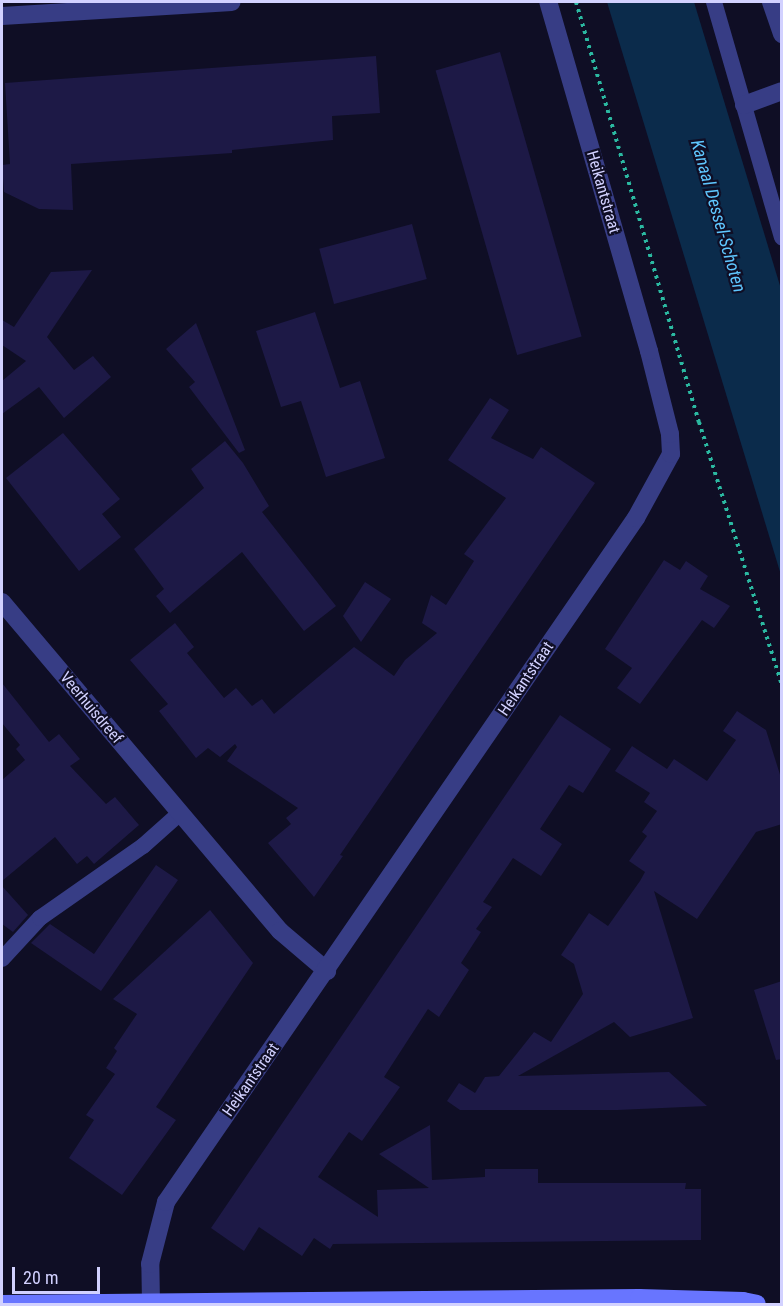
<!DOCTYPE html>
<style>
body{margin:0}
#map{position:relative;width:783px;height:1306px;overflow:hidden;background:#0f0e25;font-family:"Roboto Condensed",sans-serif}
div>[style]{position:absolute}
.water>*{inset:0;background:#0b2b4b}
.building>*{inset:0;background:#1d1946;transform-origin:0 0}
.path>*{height:4px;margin-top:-2px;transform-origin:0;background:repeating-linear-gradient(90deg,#2bb9a1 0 3px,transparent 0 7.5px)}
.lane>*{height:16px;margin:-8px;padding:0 8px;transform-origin:8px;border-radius:8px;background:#373d85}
.street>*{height:18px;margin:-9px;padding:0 9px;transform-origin:9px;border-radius:9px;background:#373d85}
.secondary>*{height:18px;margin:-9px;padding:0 9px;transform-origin:9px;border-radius:9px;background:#6875ff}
span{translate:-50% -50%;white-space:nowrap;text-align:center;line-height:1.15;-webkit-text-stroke:4.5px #0f0e25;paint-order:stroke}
.street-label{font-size:16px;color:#d2d1ff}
.water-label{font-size:18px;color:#5fc7ff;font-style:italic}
.frame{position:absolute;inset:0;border:3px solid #d2d1ff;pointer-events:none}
.scale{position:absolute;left:12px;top:1267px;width:88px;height:27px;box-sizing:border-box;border:3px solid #d2d1ff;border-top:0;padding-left:8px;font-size:18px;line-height:21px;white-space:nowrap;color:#d2d1ff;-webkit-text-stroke:4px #0f0e25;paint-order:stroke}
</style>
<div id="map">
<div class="water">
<div style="clip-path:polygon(607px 2px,694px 2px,781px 289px,781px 575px)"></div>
</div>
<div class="building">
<div style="left:500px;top:52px;width:296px;height:67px;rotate:74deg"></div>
<div style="clip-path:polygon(376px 56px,380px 113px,332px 116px,333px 140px,232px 150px,232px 153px,71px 164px,73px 210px,39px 209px,4px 192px,2px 165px,10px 164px,5px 83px)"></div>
<div style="left:412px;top:224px;width:57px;height:96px;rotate:75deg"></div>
<div style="clip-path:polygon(92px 270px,47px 337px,74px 370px,93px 356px,111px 377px,64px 418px,39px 387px,2px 414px,2px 381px,26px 361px,2px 345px,2px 320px,14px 327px,51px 272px)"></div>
<div style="clip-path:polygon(315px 312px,340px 388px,360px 381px,385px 458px,326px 477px,301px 401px,281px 407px,256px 331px)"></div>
<div style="clip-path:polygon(196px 323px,245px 450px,239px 453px,189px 387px,195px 382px,166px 349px)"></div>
<div style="clip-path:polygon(490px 398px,509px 410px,491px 438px,533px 459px,541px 447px,595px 483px,340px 855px,343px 856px,314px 897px,268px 843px,291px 824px,286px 818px,298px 808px,227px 761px,237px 747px,235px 744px,220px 757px,208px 748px,196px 758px,159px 711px,168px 704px,130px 660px,175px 623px,194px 647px,187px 653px,224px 698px,236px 688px,252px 706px,262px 699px,274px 714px,354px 647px,394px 676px,405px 660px,437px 633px,422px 623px,431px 595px,446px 605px,474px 561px,464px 554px,506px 498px,448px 460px)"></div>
<div style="clip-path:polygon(63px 433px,120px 499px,102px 514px,121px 537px,79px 571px,6px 478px)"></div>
<div style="clip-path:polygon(225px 441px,243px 463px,269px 506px,262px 512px,336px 606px,304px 631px,242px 552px,170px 613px,156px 596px,164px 589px,134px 549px,204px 488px,191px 469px)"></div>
<div style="clip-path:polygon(664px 560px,680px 570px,686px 561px,708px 576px,700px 589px,730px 606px,714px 628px,702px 620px,640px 704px,617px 688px,632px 668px,605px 649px)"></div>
<div style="clip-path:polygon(365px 582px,391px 599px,361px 642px,343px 616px)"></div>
<div style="clip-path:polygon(2px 683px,49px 742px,59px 734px,80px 759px,70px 766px,106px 804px,115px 797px,139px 825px,94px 864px,87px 856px,77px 864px,55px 837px,2px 881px,2px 780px,25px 760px,16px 749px,20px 745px,2px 723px)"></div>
<div style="clip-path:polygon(737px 711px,766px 730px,782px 781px,782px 824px,756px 832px,697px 919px,654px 891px,693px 1018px,630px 1037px,614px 1022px,518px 1076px,669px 1072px,707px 1106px,617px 1110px,460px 1110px,447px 1101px,459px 1083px,475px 1093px,485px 1077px,499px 1076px,534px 1032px,551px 1042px,583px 994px,574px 964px,561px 955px,589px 913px,608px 926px,640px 881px,645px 872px,629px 861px,647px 836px,642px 832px,657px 811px,644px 802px,650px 793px,615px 771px,632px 746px,667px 769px,674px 759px,707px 781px,736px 740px,723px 731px)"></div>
<div style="clip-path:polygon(560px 715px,611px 749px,583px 793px,569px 785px,540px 829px,562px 844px,541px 876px,513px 858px,483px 902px,492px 907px,476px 929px,481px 932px,461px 963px,469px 970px,439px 1017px,428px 1009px,384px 1077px,400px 1087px,362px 1141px,349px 1132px,318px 1177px,378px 1217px,377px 1190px,429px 1188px,379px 1154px,430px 1125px,432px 1180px,485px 1177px,485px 1169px,538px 1169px,538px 1183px,686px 1183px,685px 1189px,701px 1189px,701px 1240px,333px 1244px,330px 1249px,314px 1238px,302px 1256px,259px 1227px,244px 1251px,211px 1228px)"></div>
<div style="clip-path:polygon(156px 865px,178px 880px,101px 991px,31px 943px,50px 924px,94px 954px)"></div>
<div style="clip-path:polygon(2px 886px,28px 915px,13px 932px,2px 924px)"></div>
<div style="clip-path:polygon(210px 910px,253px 963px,156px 1107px,176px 1120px,122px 1195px,69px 1158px,94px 1120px,86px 1115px,115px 1074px,106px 1068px,117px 1051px,114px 1048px,137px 1014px,113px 999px)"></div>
<div style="clip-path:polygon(782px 981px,782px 1059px,776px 1060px,754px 990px)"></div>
</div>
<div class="path">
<div style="left:576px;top:2px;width:438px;rotate:73.7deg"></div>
<div style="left:699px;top:422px;width:276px;rotate:72.5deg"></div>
</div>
<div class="lane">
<div style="left:714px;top:2px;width:245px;rotate:73.9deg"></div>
<div style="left:2px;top:959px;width:56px;rotate:-47.2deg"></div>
<div style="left:40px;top:918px;width:126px;rotate:-35deg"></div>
<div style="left:143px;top:846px;width:50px;rotate:-41.7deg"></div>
</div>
<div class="street">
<div style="left:771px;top:2px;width:34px;rotate:71deg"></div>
<div style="left:2px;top:16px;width:230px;rotate:-3.5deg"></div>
<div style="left:744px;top:105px;width:40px;rotate:-20.2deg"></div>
<div style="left:2px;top:602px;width:431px;rotate:49.8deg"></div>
<div style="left:280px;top:931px;width:62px;rotate:40.4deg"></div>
<div style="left:151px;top:1303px;width:39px;rotate:-91deg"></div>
<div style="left:150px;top:1264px;width:64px;rotate:-75.5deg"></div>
<div style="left:166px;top:1202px;width:830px;rotate:-55.51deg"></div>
<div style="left:636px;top:518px;width:73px;rotate:-61.3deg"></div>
<div style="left:671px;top:454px;width:20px;rotate:-93deg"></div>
<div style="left:670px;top:434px;width:86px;rotate:-104.2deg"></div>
<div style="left:649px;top:351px;width:363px;rotate:-106.1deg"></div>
</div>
<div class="secondary">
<div style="left:2px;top:1304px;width:637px;rotate:-0.54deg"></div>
<div style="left:639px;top:1298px;width:104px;rotate:1.7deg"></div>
<div style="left:743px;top:1301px;width:14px;rotate:12deg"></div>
</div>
<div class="street-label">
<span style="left:603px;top:192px;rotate:74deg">Heikantstraat</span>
<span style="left:526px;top:679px;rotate:-56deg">Heikantstraat</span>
<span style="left:91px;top:708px;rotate:50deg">Veerhuisdreef</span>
<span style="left:251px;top:1080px;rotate:-55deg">Heikantstraat</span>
</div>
<div class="water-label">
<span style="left:718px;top:216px;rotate:74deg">Kanaal Dessel-Schoten</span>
</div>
<div class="frame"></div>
<div class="scale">20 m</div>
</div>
